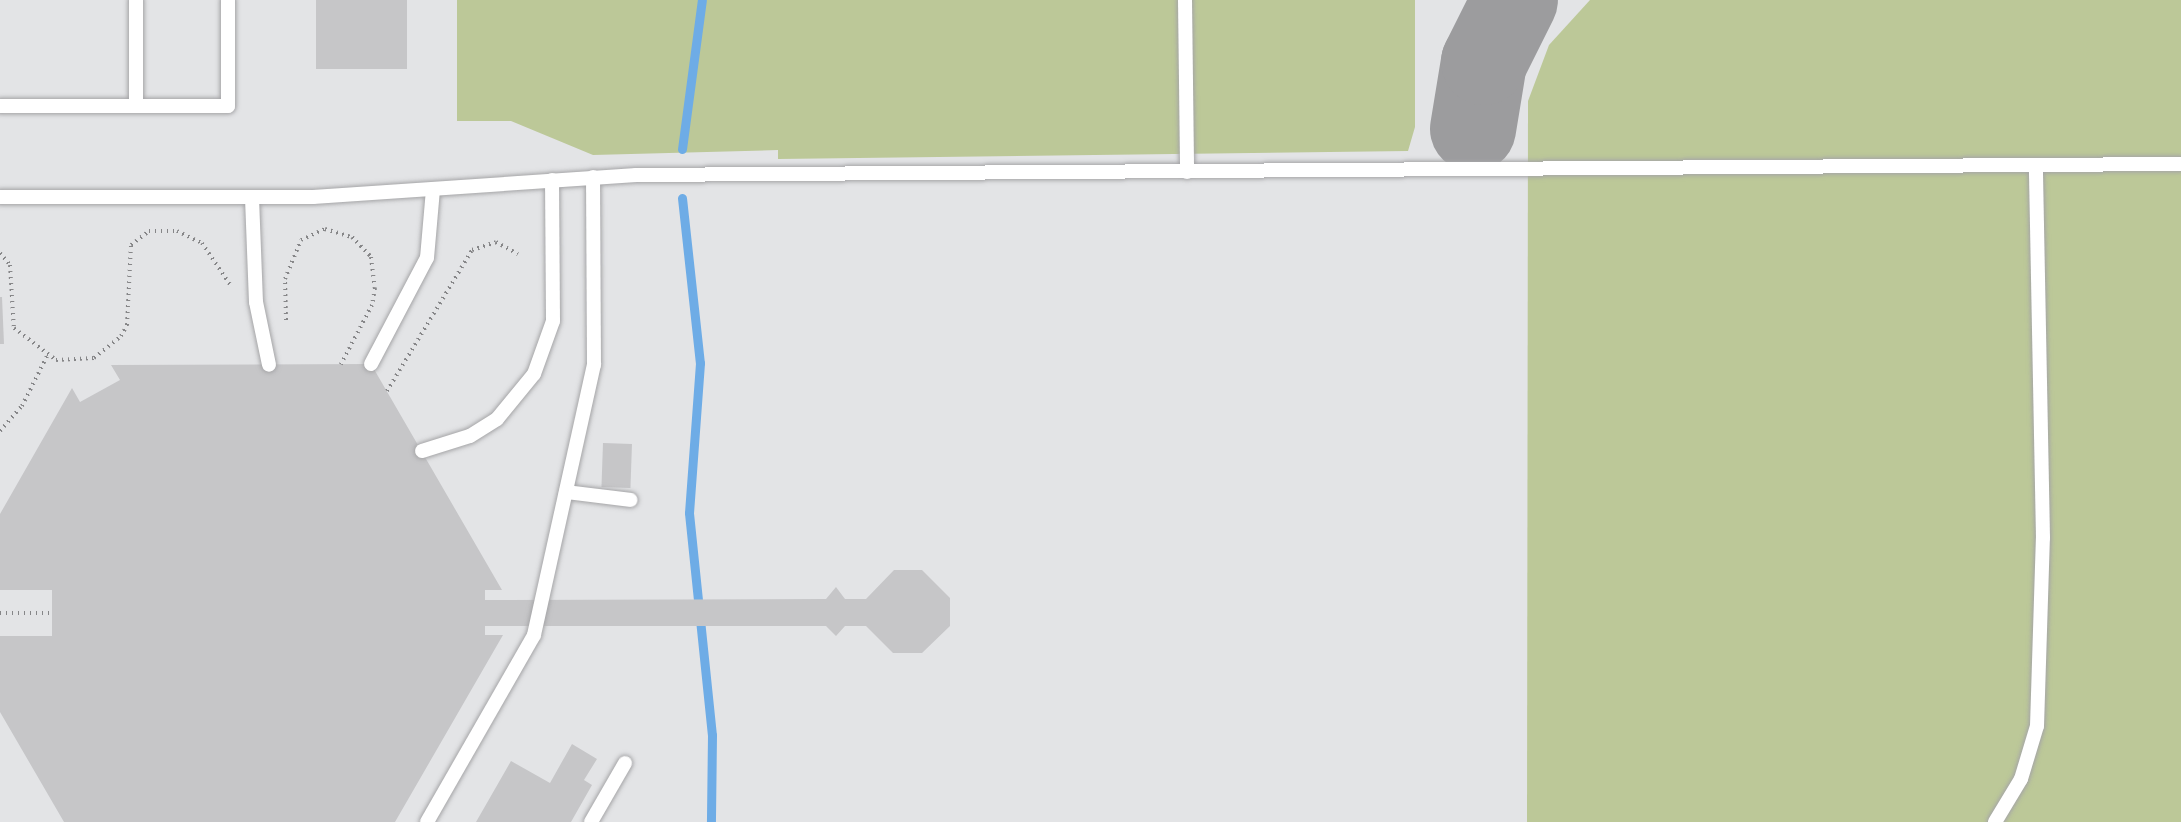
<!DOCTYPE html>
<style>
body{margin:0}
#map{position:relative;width:2181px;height:822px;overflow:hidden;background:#e3e4e6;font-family:Helvetica,sans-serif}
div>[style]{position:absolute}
.green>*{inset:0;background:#bcc898}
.stream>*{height:9px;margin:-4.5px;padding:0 4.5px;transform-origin:4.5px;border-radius:4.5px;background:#6eace6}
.taxiway>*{height:86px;margin:-43px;padding:0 43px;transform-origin:43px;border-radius:43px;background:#9c9c9e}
.building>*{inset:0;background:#c6c6c8;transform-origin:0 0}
.path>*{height:4px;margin-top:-2px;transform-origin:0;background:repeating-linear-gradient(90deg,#868688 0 1.5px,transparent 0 6px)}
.roads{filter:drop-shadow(0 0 2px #a5a5a7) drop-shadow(0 0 2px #a5a5a7)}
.service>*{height:14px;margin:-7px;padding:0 7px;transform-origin:7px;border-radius:7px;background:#fff}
span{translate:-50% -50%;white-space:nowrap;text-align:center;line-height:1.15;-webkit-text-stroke:6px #fff;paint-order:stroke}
</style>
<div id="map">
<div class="green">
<div style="clip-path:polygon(457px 0,1415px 0,1415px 127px,1408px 151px,778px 159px,778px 150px,593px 155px,511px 121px,457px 121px)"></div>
<div style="clip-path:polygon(1590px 0,2181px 0,2181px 822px,1527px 822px,1528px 101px,1549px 45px)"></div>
</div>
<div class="stream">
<div style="left:682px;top:149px;width:150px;rotate:-82.4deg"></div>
<div style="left:682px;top:198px;width:166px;rotate:83.8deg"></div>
<div style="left:700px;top:363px;width:150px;rotate:94.2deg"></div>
<div style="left:689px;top:513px;width:223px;rotate:84.1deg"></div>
<div style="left:712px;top:735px;width:87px;rotate:90.7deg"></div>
</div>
<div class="taxiway">
<div style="left:1473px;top:129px;width:68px;rotate:-80.7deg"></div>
<div style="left:1484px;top:62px;width:69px;rotate:-63.4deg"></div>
</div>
<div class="building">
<div style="left:316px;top:0;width:91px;height:69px"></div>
<div style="clip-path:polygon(0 297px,2px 297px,4px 344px,0 344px)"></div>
<div style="clip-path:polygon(371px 364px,502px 590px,485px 590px,485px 600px,826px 599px,836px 587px,845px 599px,866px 599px,894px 570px,922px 570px,950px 598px,950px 626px,922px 653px,893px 653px,866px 626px,845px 626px,836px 636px,826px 626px,485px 626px,485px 635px,503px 635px,395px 822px,64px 822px,0 712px,0 636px,52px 636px,52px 590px,0 590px,0 514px,72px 388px,80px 402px,120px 380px,111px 365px)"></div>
<div style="left:603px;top:443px;width:29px;height:44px;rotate:2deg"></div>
<div style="clip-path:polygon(572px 744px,597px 759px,584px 780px,592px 785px,571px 822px,476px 822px,511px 761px,550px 783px)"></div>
</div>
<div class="path">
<div style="left:0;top:253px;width:16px;rotate:50deg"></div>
<div style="left:10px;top:265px;width:63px;rotate:86.4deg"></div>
<div style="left:14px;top:328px;width:53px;rotate:37.3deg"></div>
<div style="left:56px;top:360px;width:38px;rotate:-3deg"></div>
<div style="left:94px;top:358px;width:35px;rotate:-39deg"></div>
<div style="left:121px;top:336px;width:13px;rotate:-61deg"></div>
<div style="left:127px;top:325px;width:80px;rotate:-87.1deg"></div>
<div style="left:131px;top:245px;width:23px;rotate:-38deg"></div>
<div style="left:149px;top:231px;width:28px"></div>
<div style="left:177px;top:231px;width:28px;rotate:26deg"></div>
<div style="left:202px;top:243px;width:52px;rotate:56deg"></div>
<div style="left:286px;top:320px;width:41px;rotate:-91.4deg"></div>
<div style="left:285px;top:279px;width:42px;rotate:-67.7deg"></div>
<div style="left:301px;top:240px;width:26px;rotate:-25deg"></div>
<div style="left:325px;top:229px;width:28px;rotate:17deg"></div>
<div style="left:352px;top:237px;width:28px;rotate:46deg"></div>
<div style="left:371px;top:257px;width:31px;rotate:83deg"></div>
<div style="left:375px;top:288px;width:17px;rotate:100deg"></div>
<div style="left:372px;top:305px;width:67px;rotate:117.7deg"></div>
<div style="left:387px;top:391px;width:165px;rotate:-58.9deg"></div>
<div style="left:472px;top:250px;width:25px;rotate:-18deg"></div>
<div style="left:496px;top:242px;width:25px;rotate:29deg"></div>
<div style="left:0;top:431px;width:33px;rotate:-49deg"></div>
<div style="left:22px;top:406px;width:56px;rotate:-63.4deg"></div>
<div style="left:0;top:613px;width:52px"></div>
</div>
<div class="roads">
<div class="service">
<div style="left:136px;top:0;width:106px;rotate:90deg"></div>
<div style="left:1185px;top:0;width:172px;rotate:89.3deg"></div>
<div style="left:0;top:106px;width:228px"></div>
<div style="left:228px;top:106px;width:106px;rotate:-90deg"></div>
<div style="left:0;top:197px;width:313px"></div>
<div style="left:313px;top:197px;width:324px;rotate:-3.9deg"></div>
<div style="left:636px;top:175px;width:1545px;rotate:-0.41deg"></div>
<div style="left:252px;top:198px;width:104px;rotate:87.8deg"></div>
<div style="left:256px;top:302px;width:64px;rotate:78.3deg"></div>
<div style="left:371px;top:364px;width:120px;rotate:-62.2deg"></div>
<div style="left:427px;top:258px;width:69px;rotate:-85deg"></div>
<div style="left:422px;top:451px;width:50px;rotate:-17.4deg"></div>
<div style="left:470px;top:436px;width:32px;rotate:-32deg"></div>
<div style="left:497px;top:419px;width:58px;rotate:-50.6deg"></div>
<div style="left:534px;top:374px;width:56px;rotate:-70.3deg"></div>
<div style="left:553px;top:321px;width:141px;rotate:-90.4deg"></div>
<div style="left:566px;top:492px;width:65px;rotate:7deg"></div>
<div style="left:427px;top:822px;width:215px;rotate:-60.2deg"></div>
<div style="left:534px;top:635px;width:277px;rotate:-77.5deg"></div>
<div style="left:594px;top:365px;width:188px;rotate:-90.3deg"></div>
<div style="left:591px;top:822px;width:68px;rotate:-60deg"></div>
<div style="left:1995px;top:822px;width:50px;rotate:-58.8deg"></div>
<div style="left:2021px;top:779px;width:55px;rotate:-73.2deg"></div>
<div style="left:2037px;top:726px;width:188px;rotate:-88.2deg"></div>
<div style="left:2043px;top:538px;width:373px;rotate:-91.1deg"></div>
</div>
</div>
</div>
